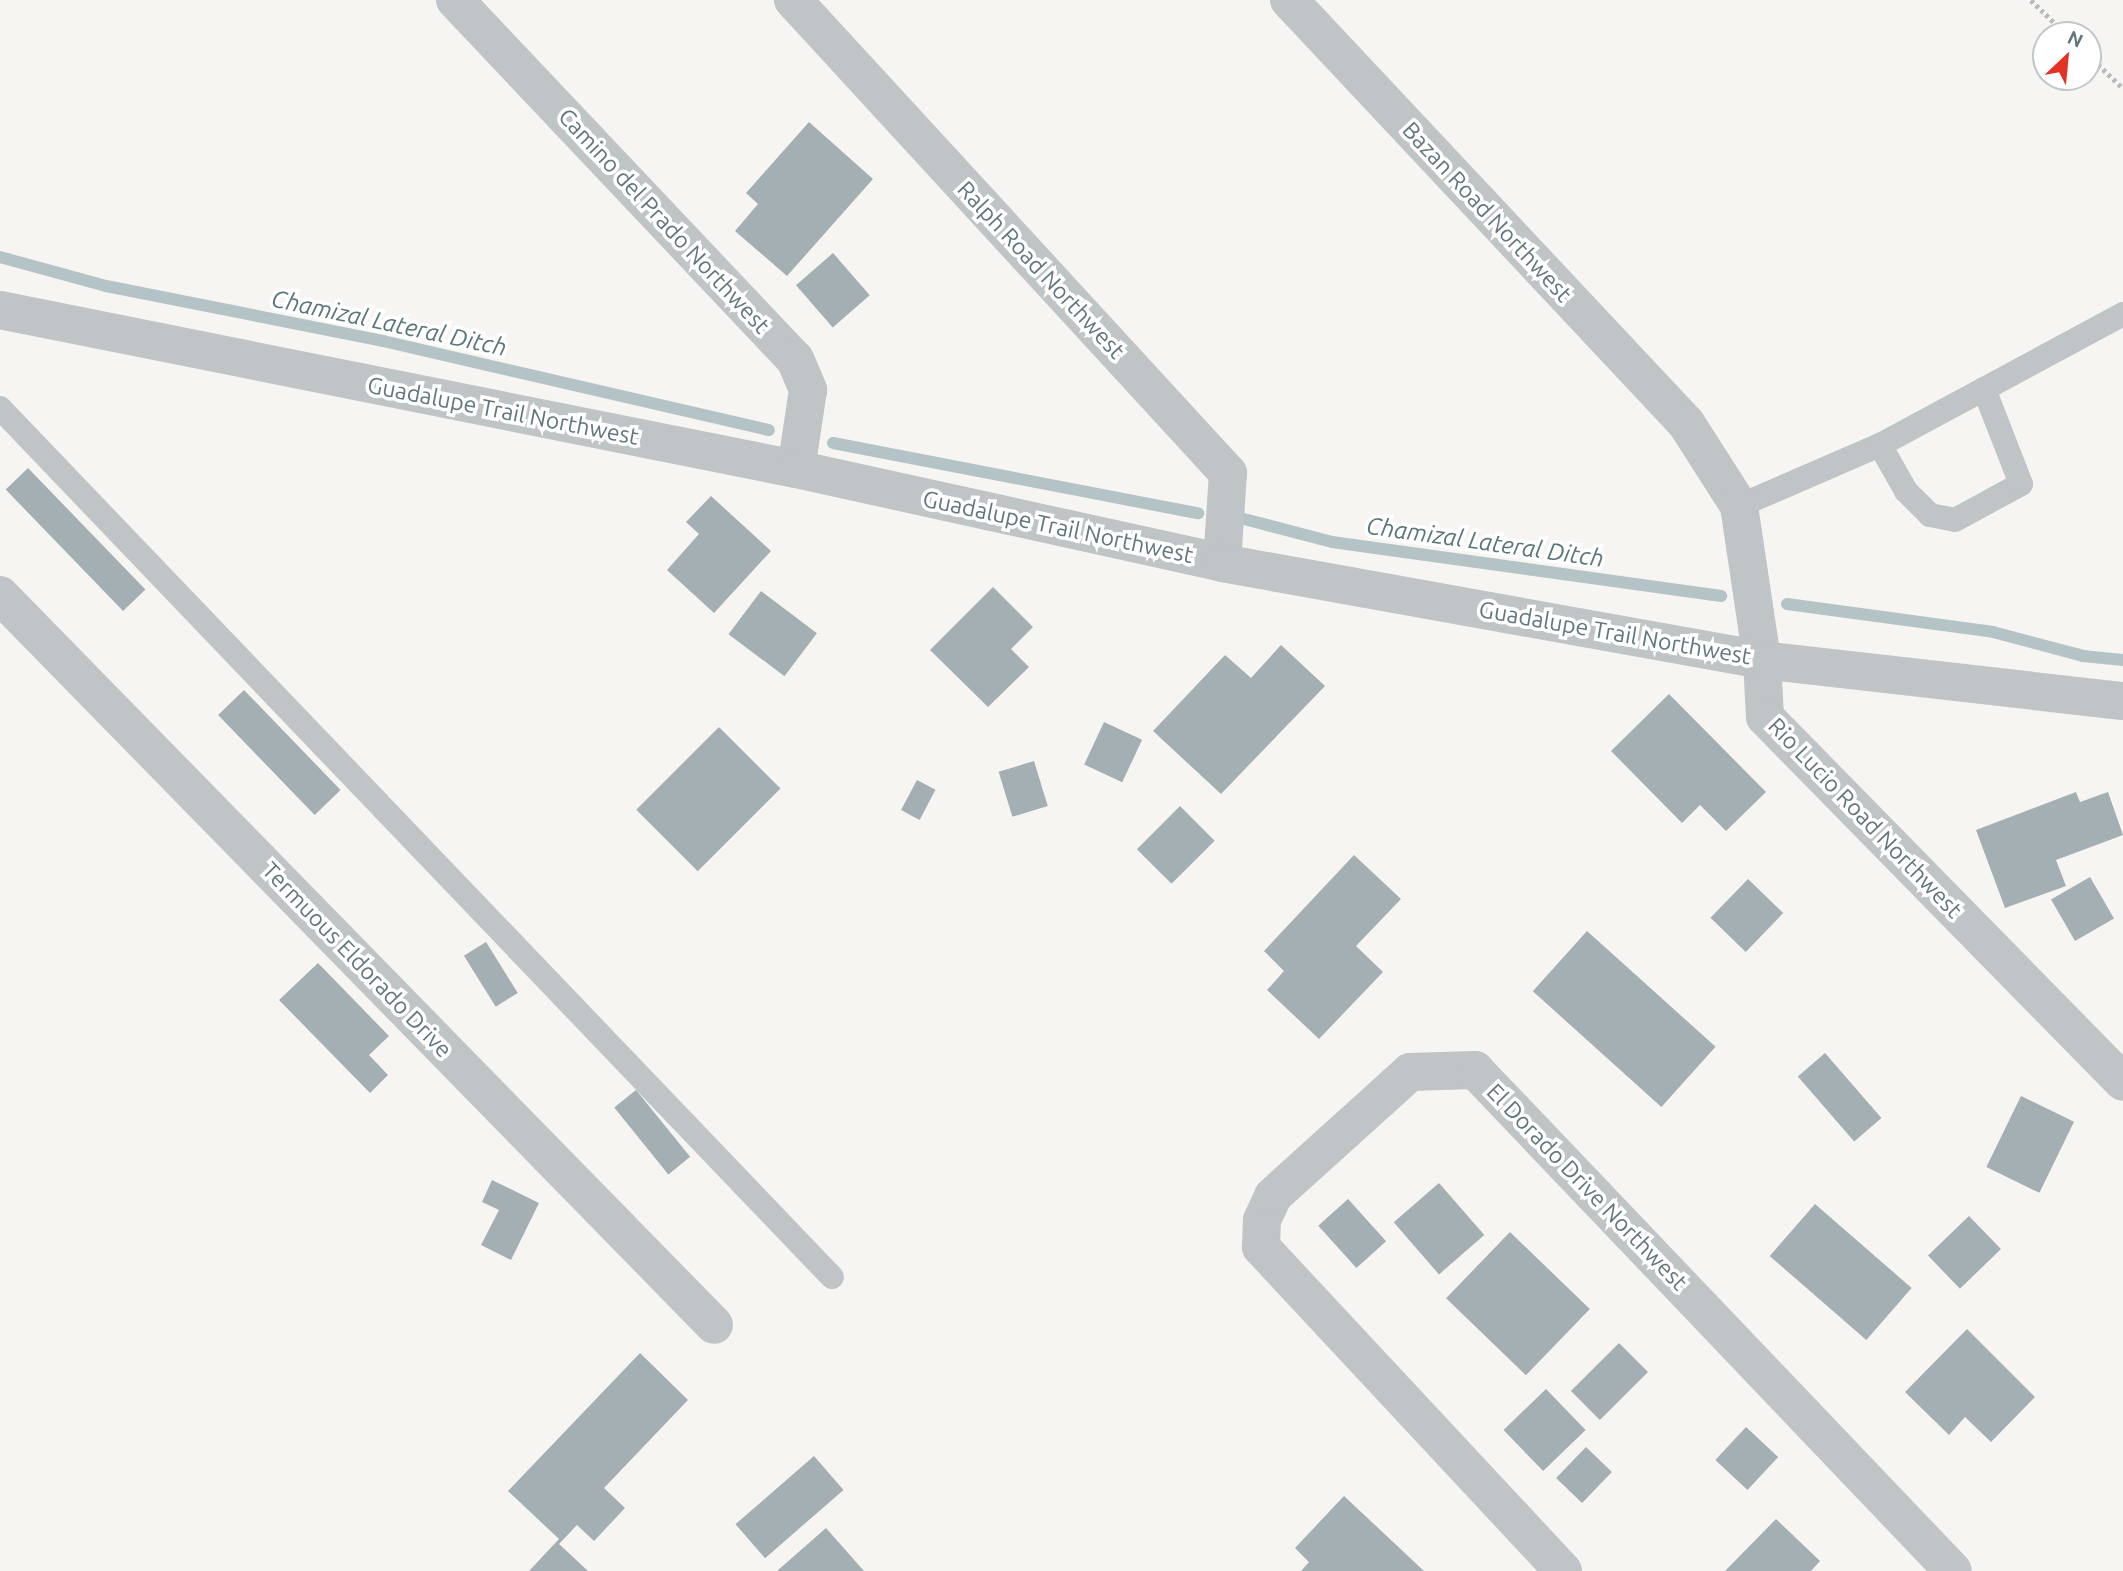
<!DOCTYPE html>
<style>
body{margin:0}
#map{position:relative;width:2123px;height:1571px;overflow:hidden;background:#f6f5f2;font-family:Ubuntu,sans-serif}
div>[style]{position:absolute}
.stream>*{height:12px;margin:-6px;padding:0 6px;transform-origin:6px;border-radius:6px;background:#b4c4c6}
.building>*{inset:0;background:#a3afb2;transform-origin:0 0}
.path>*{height:4.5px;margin-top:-2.25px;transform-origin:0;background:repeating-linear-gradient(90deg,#b7bbbd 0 3.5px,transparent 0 7px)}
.service>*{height:24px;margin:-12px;padding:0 12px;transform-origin:12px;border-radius:12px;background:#bfc4c6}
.minor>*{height:38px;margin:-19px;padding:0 19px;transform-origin:19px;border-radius:19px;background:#bfc4c6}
span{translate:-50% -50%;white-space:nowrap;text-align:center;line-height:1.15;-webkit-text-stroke:7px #fff;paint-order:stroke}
.street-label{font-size:23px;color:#61767d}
.water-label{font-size:24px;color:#5b7679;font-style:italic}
.north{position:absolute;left:2032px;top:21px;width:70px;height:70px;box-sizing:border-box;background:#fff;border:2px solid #c0c8cb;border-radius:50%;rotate:26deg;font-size:19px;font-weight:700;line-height:28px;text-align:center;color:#61767d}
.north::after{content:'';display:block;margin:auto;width:24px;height:32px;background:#e33226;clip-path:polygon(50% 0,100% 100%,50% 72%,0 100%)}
</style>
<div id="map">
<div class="stream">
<div style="left:0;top:257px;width:110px;rotate:15.3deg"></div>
<div style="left:106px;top:286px;width:282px;rotate:11.2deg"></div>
<div style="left:383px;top:341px;width:396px;rotate:13deg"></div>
<div style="left:833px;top:443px;width:372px;rotate:10.9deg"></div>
<div style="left:1244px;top:519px;width:91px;rotate:14.6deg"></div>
<div style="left:1332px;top:542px;width:393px;rotate:7.9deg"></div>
<div style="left:1787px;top:604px;width:208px;rotate:7.7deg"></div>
<div style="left:1993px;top:632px;width:93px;rotate:14.9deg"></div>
<div style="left:2083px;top:656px;width:40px;rotate:5.7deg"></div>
</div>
<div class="building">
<div style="clip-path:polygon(809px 122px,873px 179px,787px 276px,735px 231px,758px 204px,746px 193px)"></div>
<div style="left:833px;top:253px;width:56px;height:49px;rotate:49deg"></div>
<div style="left:28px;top:468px;width:169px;height:31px;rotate:46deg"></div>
<div style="clip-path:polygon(711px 496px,771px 551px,714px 613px,667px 570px,699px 534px,686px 522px)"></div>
<div style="clip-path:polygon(993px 587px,1033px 627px,1011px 649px,1029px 667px,988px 707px,930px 650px)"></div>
<div style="left:761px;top:591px;width:70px;height:54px;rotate:37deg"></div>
<div style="clip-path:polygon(1281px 645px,1325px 686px,1221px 794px,1153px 731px,1225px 655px,1251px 678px)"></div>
<div style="left:244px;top:690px;width:139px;height:36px;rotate:46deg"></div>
<div style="clip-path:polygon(1669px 694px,1766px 792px,1726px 831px,1700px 805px,1682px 823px,1611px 751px)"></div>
<div style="left:1104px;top:722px;width:42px;height:47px;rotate:25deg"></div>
<div style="left:719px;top:727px;width:87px;height:117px;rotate:45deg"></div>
<div style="left:1034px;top:761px;width:47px;height:37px;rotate:73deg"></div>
<div style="left:917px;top:780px;width:21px;height:34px;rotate:28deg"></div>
<div style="clip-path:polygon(2076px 792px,2080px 802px,2108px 792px,2123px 835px,2056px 860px,2066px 886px,2005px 908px,1976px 830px)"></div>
<div style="left:1180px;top:806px;width:49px;height:61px;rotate:45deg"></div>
<div style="clip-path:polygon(1354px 855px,1401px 899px,1356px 946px,1383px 972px,1319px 1039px,1267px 990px,1284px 971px,1264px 951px)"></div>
<div style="left:2090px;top:877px;width:48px;height:45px;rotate:60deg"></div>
<div style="left:1748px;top:879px;width:49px;height:54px;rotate:44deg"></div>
<div style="left:1587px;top:931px;width:173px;height:81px;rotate:42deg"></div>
<div style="left:486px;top:942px;width:60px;height:26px;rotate:58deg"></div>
<div style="clip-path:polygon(318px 963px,389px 1036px,369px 1055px,388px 1075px,370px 1093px,279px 1000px)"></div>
<div style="left:1825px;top:1053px;width:86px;height:36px;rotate:49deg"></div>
<div style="left:636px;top:1090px;width:86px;height:28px;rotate:51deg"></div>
<div style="left:2021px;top:1096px;width:59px;height:79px;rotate:26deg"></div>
<div style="clip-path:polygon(492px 1180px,539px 1203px,511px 1260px,481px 1245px,499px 1210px,482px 1202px)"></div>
<div style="left:1439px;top:1183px;width:69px;height:60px;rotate:49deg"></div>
<div style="left:1348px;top:1199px;width:57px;height:40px;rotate:48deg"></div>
<div style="left:1815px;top:1204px;width:128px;height:69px;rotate:41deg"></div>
<div style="left:1969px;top:1216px;width:46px;height:57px;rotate:46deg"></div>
<div style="left:1510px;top:1232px;width:111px;height:92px;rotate:44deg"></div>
<div style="clip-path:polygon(1967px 1329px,2035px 1397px,1991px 1442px,1965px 1417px,1949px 1435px,1905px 1392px)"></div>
<div style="left:1619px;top:1343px;width:41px;height:68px;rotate:45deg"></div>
<div style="clip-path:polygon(640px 1353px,688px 1400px,604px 1488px,625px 1508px,594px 1541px,577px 1525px,559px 1544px,588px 1571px,529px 1571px,559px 1539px,508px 1491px)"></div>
<div style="left:1546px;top:1389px;width:57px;height:59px;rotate:46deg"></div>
<div style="left:1746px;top:1427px;width:44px;height:45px;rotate:43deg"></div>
<div style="left:1586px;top:1447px;width:36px;height:43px;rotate:44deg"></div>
<div style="left:814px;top:1456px;width:45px;height:104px;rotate:49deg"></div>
<div style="clip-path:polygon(1344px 1496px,1424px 1571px,1301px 1571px,1309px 1562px,1295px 1548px)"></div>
<div style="clip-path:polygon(1776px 1519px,1820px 1561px,1811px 1571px,1725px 1571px)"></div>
<div style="clip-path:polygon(826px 1528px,864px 1571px,777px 1571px)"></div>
</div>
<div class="path">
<div style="left:2031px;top:0;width:50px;rotate:44.2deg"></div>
<div style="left:2088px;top:55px;width:48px;rotate:43.3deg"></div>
</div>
<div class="service">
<div style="left:0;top:408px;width:1203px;rotate:46.25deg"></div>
<div style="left:1880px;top:445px;width:53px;rotate:60.5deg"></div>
<div style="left:1906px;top:491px;width:34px;rotate:45deg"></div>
<div style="left:1930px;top:515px;width:25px;rotate:11deg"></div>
<div style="left:1955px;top:520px;width:75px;rotate:-28.6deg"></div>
<div style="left:2021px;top:484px;width:102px;rotate:-111.3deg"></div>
<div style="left:1739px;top:506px;width:154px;rotate:-23.4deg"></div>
<div style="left:1880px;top:445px;width:276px;rotate:-28.3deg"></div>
</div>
<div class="minor">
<div style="left:455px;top:0;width:494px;rotate:46.6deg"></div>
<div style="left:795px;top:359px;width:34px;rotate:67deg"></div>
<div style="left:808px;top:390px;width:80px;rotate:98.6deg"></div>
<div style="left:793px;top:0;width:643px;rotate:47.4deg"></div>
<div style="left:1228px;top:473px;width:90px;rotate:93.8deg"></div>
<div style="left:1289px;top:0;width:580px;rotate:46.82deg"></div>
<div style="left:1686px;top:423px;width:98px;rotate:57.4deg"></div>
<div style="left:1739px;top:506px;width:156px;rotate:81.5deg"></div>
<div style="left:1762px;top:660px;width:57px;rotate:87deg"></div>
<div style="left:1765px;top:717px;width:511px;rotate:45.55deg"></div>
<div style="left:0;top:310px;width:812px;rotate:11.3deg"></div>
<div style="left:796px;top:469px;width:436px;rotate:12.4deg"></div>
<div style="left:1222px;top:563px;width:549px;rotate:10.18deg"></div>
<div style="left:1762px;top:660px;width:363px;rotate:6.5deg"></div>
<div style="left:0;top:595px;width:1021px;rotate:45.63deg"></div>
<div style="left:1563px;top:1571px;width:443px;rotate:-133deg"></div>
<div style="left:1261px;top:1247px;width:27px;rotate:-88deg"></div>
<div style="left:1262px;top:1220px;width:26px;rotate:-65deg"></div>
<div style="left:1273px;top:1196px;width:185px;rotate:-42.1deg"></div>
<div style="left:1410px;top:1072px;width:65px;rotate:-1.8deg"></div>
<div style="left:1475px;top:1070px;width:692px;rotate:46.35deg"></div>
</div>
<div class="street-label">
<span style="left:1487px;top:212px;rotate:47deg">Bazan Road Northwest</span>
<span style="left:664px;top:221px;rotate:47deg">Camino del Prado Northwest</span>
<span style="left:1041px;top:270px;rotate:47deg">Ralph Road Northwest</span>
<span style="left:503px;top:411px;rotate:11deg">Guadalupe Trail Northwest</span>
<span style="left:1058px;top:527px;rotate:12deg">Guadalupe Trail Northwest</span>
<span style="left:1615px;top:633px;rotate:10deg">Guadalupe Trail Northwest</span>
<span style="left:1865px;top:818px;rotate:46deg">Rio Lucio Road Northwest</span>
<span style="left:357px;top:960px;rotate:46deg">Termuous Eldorado Drive</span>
<span style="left:1587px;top:1187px;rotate:46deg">El Dorado Drive Northwest</span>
</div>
<div class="water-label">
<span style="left:389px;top:323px;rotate:12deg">Chamizal Lateral Ditch</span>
<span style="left:1485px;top:542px;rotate:8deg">Chamizal Lateral Ditch</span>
</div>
<div class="north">N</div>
</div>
